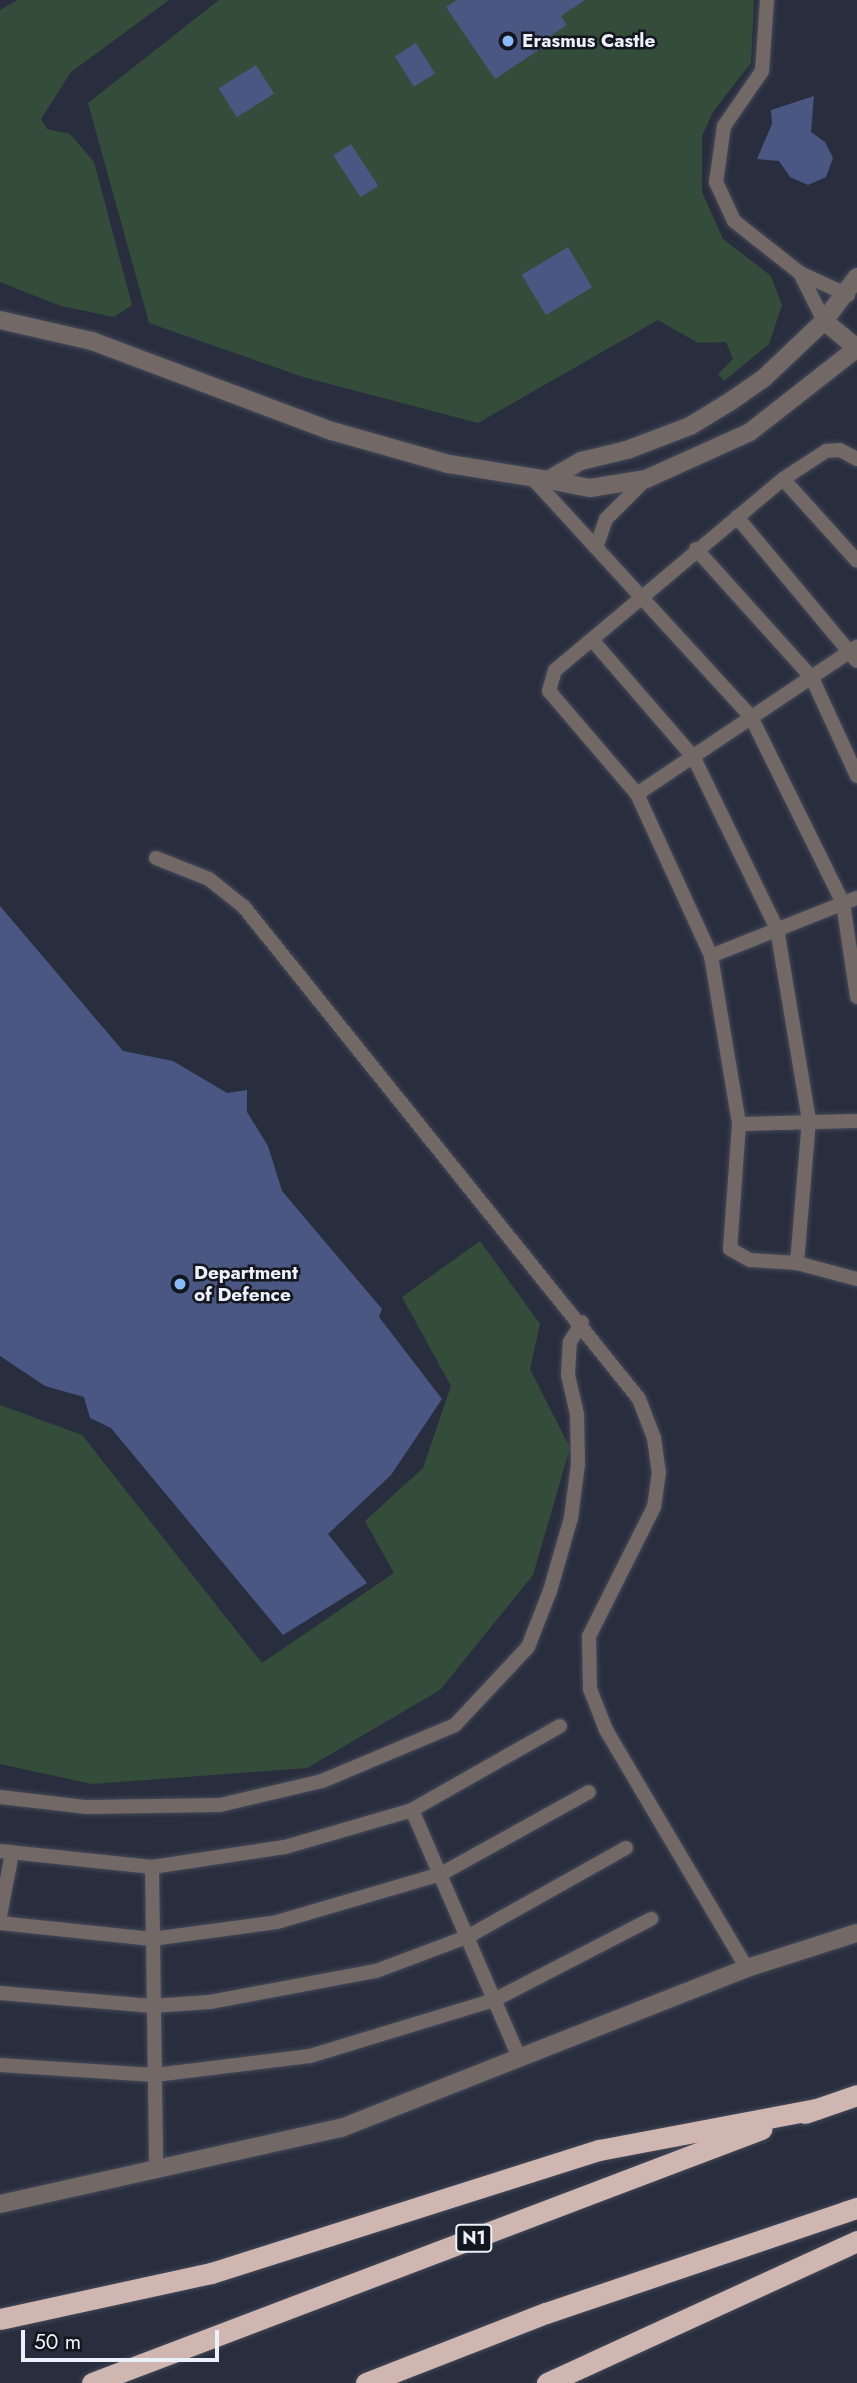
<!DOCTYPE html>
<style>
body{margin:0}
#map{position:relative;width:857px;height:2383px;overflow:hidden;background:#292e3e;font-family:Jost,sans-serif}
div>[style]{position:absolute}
.green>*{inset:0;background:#344d3a}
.building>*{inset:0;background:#4a5782;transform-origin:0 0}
.roads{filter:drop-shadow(0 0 2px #444958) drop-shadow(0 0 2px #444958)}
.service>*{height:14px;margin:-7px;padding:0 7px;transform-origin:7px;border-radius:7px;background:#726866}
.minor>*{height:18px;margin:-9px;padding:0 9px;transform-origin:9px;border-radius:9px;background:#726866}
.tertiary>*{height:18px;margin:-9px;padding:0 9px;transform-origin:9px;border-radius:9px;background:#726866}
.motorway>*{height:21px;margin:-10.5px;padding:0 10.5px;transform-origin:10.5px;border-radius:10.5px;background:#cfb6b1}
.dots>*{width:19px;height:19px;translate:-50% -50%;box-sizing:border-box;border:4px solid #14161e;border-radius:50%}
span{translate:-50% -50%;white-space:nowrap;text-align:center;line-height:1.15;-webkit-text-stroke:5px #14161e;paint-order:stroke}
.shield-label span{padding:2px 5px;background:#14161e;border:2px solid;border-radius:5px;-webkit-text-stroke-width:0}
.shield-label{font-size:18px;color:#ecf0fb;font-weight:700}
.poi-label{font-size:19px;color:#ecf0fb;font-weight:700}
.left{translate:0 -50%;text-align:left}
.scale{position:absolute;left:21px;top:2330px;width:198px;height:32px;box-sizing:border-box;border:4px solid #ecf0fb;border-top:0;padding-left:9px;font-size:21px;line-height:24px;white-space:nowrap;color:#ecf0fb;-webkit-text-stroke:5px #14161e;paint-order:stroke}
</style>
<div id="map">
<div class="green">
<div style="clip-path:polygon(18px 0,169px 0,71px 72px,41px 119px,47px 129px,70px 134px,94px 162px,132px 305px,114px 317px,61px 306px,0 282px,0 10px)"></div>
<div style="clip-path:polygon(219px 0,754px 0,751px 63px,713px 112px,702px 136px,702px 192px,723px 239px,771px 276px,782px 305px,769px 344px,724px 381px,718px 374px,733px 359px,726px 342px,698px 343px,658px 320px,478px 423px,303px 377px,149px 323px,88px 103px)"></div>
<div style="clip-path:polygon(480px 1241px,540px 1324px,530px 1369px,570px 1448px,533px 1575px,440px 1690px,307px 1768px,92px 1784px,0 1764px,0 1405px,82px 1435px,262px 1663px,394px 1573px,365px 1521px,423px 1468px,451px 1386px,402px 1297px)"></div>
</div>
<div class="building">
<div style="clip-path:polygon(457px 0,585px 0,561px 16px,567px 25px,546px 39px,549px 43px,495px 79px,446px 7px)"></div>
<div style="left:416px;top:43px;width:36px;height:25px;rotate:58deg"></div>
<div style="left:256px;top:65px;width:34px;height:44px;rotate:58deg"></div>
<div style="clip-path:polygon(814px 96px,811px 132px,825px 142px,833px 158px,826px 177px,808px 185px,790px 177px,779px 161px,757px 159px,772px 124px,771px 110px)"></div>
<div style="left:351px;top:144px;width:50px;height:21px;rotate:57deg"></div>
<div style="left:568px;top:247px;width:47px;height:54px;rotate:59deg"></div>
<div style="clip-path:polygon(0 906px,123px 1051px,173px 1061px,227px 1093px,247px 1090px,247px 1112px,268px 1146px,282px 1191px,382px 1309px,379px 1317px,442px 1399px,391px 1475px,328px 1534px,367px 1583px,283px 1635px,111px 1428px,90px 1418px,84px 1397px,45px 1386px,0 1356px)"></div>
</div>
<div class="roads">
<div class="service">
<div style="left:767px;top:0;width:71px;rotate:94deg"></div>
<div style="left:762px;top:71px;width:67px;rotate:124.6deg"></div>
<div style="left:724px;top:126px;width:57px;rotate:98.1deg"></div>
<div style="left:716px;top:182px;width:43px;rotate:65.2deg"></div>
<div style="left:734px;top:221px;width:84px;rotate:38.2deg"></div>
<div style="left:800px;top:273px;width:53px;rotate:24.6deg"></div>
<div style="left:800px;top:273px;width:54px;rotate:63.4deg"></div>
<div style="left:857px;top:459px;width:19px;rotate:-152deg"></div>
<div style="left:840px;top:450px;width:14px;rotate:176deg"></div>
<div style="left:826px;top:451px;width:51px;rotate:146.9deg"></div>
<div style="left:783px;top:479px;width:297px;rotate:140deg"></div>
<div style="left:555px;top:670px;width:22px;rotate:106deg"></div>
<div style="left:549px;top:691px;width:135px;rotate:49.5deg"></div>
<div style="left:637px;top:794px;width:178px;rotate:65.4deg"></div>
<div style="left:711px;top:956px;width:170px;rotate:80.5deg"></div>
<div style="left:739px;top:1124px;width:125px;rotate:94.1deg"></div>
<div style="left:730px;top:1249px;width:23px;rotate:29deg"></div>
<div style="left:750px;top:1260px;width:47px;rotate:3.7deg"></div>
<div style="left:797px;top:1263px;width:62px;rotate:14.9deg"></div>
<div style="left:783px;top:479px;width:110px;rotate:47.9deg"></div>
<div style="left:535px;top:481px;width:320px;rotate:47.5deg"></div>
<div style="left:751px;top:717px;width:208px;rotate:63.7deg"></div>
<div style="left:843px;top:903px;width:95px;rotate:81.5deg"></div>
<div style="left:737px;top:517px;width:187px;rotate:50.2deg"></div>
<div style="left:596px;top:548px;width:31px;rotate:-71deg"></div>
<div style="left:606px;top:519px;width:57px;rotate:-45deg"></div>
<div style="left:696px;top:549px;width:173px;rotate:48deg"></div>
<div style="left:812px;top:678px;width:108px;rotate:65.3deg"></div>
<div style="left:594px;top:642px;width:153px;rotate:49.2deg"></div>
<div style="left:694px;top:758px;width:190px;rotate:64.1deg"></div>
<div style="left:777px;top:929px;width:194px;rotate:80.5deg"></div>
<div style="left:809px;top:1120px;width:144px;rotate:94.8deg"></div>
<div style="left:637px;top:794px;width:265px;rotate:-33.8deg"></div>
<div style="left:156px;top:858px;width:57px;rotate:21.6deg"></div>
<div style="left:209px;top:879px;width:45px;rotate:38.7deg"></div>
<div style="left:244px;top:907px;width:631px;rotate:51.24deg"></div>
<div style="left:639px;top:1399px;width:42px;rotate:69deg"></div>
<div style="left:654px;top:1438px;width:34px;rotate:82deg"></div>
<div style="left:659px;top:1472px;width:35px;rotate:98deg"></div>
<div style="left:654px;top:1507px;width:144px;rotate:116.7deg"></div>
<div style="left:589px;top:1636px;width:53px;rotate:88.9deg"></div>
<div style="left:590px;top:1689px;width:44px;rotate:68.7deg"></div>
<div style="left:606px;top:1730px;width:277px;rotate:59.4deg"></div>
<div style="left:711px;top:956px;width:157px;rotate:-21.7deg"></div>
<div style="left:739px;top:1124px;width:118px;rotate:-1.5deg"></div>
<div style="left:0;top:1797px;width:88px;rotate:6.6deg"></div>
<div style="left:87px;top:1807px;width:133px;rotate:-0.9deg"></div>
<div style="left:220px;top:1805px;width:105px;rotate:-13.2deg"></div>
<div style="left:322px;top:1781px;width:144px;rotate:-22.8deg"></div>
<div style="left:455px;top:1725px;width:107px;rotate:-46.9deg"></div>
<div style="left:528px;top:1647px;width:60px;rotate:-68.6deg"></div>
<div style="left:550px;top:1591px;width:76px;rotate:-74deg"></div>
<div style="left:571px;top:1518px;width:54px;rotate:-82.6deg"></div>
<div style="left:578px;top:1464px;width:50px;rotate:-91.1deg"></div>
<div style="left:577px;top:1414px;width:39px;rotate:-103deg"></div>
<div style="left:568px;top:1376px;width:34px;rotate:-87deg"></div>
<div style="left:570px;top:1342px;width:23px;rotate:-59deg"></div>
<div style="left:412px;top:1810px;width:272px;rotate:66.6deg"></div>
<div style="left:0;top:1851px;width:153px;rotate:6deg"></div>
<div style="left:152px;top:1867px;width:134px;rotate:-8.6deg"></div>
<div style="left:285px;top:1847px;width:132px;rotate:-16.2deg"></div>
<div style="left:412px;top:1810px;width:170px;rotate:-29.6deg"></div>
<div style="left:152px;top:1867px;width:303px;rotate:89.2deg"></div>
<div style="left:0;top:1916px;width:64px;rotate:-79.2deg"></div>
<div style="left:0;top:1923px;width:153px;rotate:6deg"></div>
<div style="left:152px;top:1939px;width:126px;rotate:-7.7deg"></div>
<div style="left:277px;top:1922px;width:171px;rotate:-16.3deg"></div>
<div style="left:441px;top:1874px;width:169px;rotate:-29deg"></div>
<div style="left:0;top:1993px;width:153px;rotate:4.9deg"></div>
<div style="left:152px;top:2006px;width:58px;rotate:-3.9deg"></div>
<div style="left:210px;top:2002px;width:169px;rotate:-10.6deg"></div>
<div style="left:376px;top:1971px;width:99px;rotate:-20.6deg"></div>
<div style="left:469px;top:1936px;width:180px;rotate:-29.3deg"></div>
<div style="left:0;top:2065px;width:155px;rotate:3.7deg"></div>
<div style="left:155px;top:2075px;width:156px;rotate:-7deg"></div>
<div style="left:310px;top:2056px;width:192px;rotate:-16.9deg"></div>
<div style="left:494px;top:2000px;width:177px;rotate:-27.3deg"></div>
</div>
<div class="minor">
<div style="left:0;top:320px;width:94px;rotate:12.9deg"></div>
<div style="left:92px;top:341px;width:256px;rotate:20.6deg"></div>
<div style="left:332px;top:431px;width:122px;rotate:15.8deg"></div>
<div style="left:449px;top:464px;width:100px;rotate:9.2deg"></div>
<div style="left:0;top:2204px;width:349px;rotate:-12.6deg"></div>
<div style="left:341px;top:2128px;width:436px;rotate:-21.5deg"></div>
<div style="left:747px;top:1968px;width:115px;rotate:-17.7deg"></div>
</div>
<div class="tertiary">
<div style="left:548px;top:480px;width:43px;rotate:10.8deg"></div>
<div style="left:590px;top:488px;width:57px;rotate:-9.1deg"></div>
<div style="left:646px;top:479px;width:114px;rotate:-24.3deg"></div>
<div style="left:750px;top:432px;width:136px;rotate:-38.1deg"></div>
<div style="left:857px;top:348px;width:43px;rotate:-140.7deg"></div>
<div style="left:548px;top:480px;width:38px;rotate:-30deg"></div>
<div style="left:581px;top:461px;width:47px;rotate:-13.4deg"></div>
<div style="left:627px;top:450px;width:67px;rotate:-20.9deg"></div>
<div style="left:690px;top:426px;width:48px;rotate:-31.4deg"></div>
<div style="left:731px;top:401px;width:40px;rotate:-34.9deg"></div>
<div style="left:764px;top:378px;width:83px;rotate:-43.5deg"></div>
<div style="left:824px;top:321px;width:55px;rotate:-53.1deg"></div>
</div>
<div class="motorway">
<div style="left:805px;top:2113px;width:55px;rotate:-19.1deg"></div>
<div style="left:0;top:2319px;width:216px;rotate:-12.3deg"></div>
<div style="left:211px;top:2273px;width:407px;rotate:-17.6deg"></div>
<div style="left:599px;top:2150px;width:221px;rotate:-10.7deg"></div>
<div style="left:92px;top:2383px;width:716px;rotate:-20.79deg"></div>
<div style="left:366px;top:2383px;width:193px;rotate:-21.3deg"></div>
<div style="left:546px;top:2313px;width:328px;rotate:-18.7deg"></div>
<div style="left:547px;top:2383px;width:341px;rotate:-24.6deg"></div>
</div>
</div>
<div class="dots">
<div style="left:508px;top:41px;background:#89bafc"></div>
<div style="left:180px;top:1284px;background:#89bafc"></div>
</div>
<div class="shield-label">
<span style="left:474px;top:2238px">N1</span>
</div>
<div class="poi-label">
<span class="left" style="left:522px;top:41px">Erasmus Castle</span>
<span class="left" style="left:194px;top:1284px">Department<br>of Defence</span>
</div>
<div class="scale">50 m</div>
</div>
